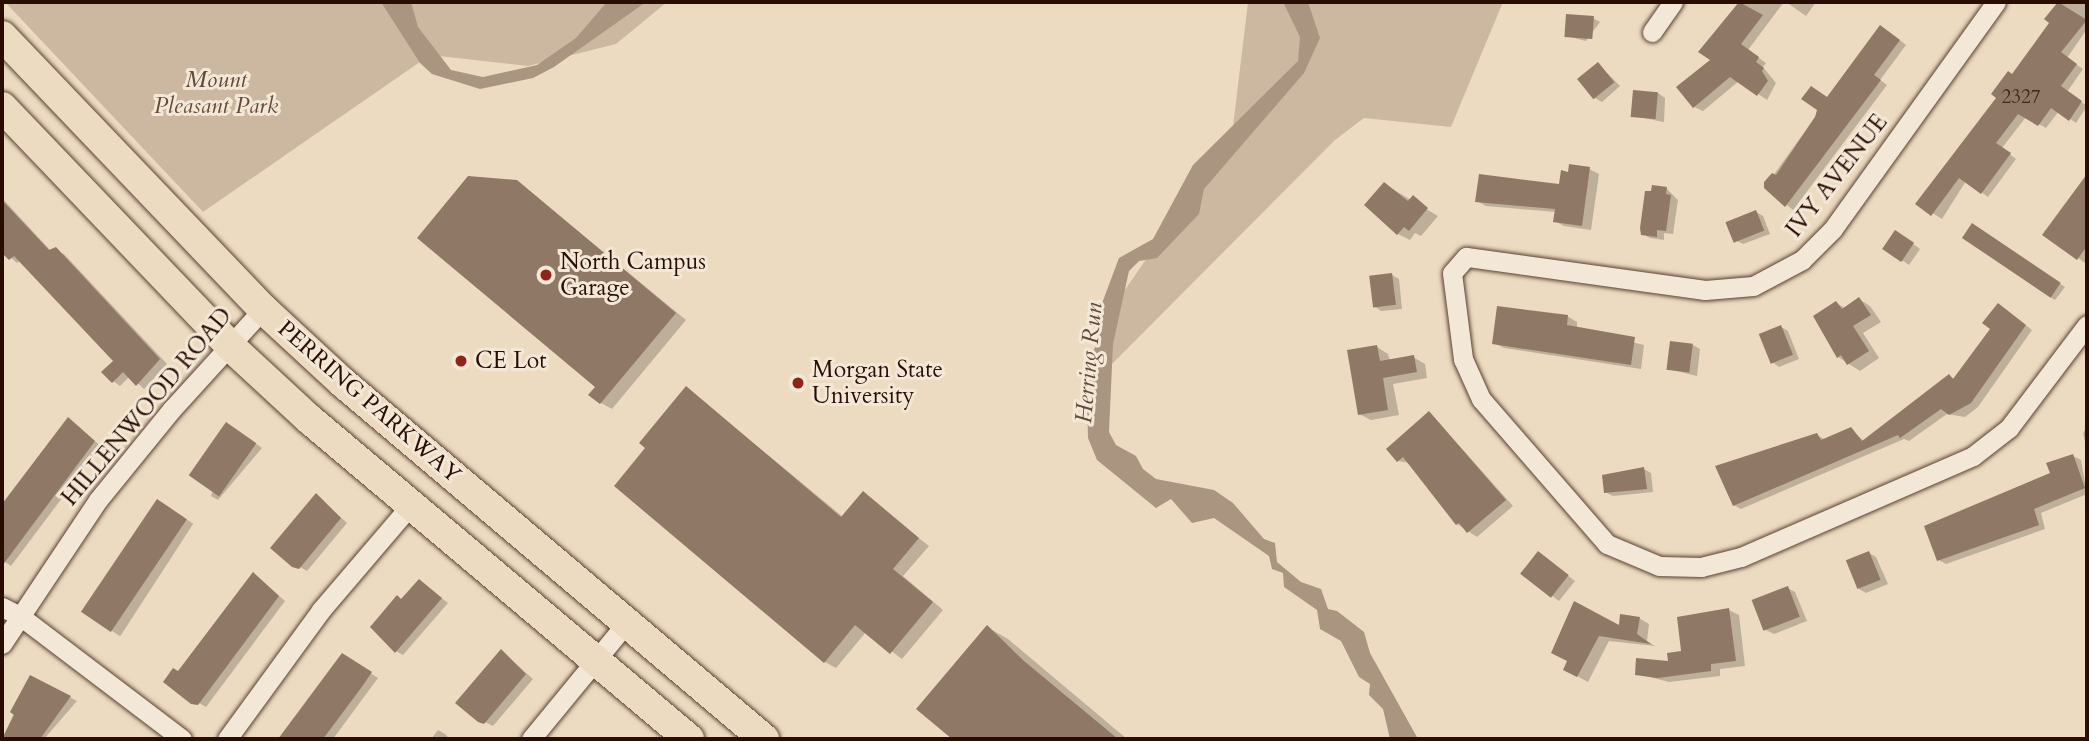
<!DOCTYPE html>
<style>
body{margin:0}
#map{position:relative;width:2089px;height:741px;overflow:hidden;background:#eddbc1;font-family:Cardo,serif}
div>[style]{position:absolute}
.green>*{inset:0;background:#ccb8a1}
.water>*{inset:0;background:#aa9580}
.shadow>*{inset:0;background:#0003;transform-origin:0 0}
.building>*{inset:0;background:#8f7865;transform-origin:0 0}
.roads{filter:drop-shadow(0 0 2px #5a4032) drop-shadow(0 0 2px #5a4032)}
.street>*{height:19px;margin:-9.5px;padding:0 9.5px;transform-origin:9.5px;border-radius:9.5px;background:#f3e8d7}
.primary>*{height:30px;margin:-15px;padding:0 15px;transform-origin:15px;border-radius:15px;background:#eddbc1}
.dots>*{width:19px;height:19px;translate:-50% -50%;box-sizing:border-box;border:4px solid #f3e8d7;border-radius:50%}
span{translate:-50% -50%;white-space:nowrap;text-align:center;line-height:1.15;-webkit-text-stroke:6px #f3e8d7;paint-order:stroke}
.number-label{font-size:19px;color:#42281b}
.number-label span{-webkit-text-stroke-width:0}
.park-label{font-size:23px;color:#62493a;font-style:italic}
.street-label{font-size:23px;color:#290d02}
.poi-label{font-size:23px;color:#290d02}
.left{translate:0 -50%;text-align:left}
.water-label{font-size:24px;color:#634a3b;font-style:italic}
.frame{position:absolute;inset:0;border:4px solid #290d02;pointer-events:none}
</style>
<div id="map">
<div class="green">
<div style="clip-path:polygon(5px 2px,667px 2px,616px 44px,528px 66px,430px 55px,203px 212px)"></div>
<div style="clip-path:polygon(1248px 2px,1503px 2px,1451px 127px,1364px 118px,1335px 140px,1107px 369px,1109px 313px,1232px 135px)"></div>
</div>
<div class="water">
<div style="clip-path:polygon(381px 2px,411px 2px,418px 27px,451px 70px,483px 77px,537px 65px,576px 38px,607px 2px,646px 2px,554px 67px,533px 78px,480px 89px,432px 74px,420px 63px)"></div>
<div style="clip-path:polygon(1283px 2px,1308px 2px,1320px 38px,1304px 73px,1204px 189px,1199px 214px,1157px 258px,1139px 261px,1129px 271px,1113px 344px,1109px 432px,1116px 445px,1136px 456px,1143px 469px,1156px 479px,1214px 490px,1233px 503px,1264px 539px,1275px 543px,1277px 562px,1301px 582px,1321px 589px,1328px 609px,1337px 611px,1364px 632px,1370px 653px,1418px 739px,1390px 739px,1383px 709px,1369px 695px,1370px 684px,1359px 677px,1341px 641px,1320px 629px,1317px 610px,1284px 587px,1283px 573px,1272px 569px,1269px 556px,1214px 518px,1192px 523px,1171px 499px,1156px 508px,1097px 460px,1088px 438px,1086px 363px,1096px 346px,1101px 306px,1119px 258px,1153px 239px,1193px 165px,1298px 61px,1300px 37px)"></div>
</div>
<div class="shadow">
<div style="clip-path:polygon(1740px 2px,1784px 2px,1748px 50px,1766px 63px,1763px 67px,1776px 83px,1767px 100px,1739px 81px,1703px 111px,1694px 107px,1713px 60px,1701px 51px)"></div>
<div style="clip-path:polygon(1786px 2px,1816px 2px,1806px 16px)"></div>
<div style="clip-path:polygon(2059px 2px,2087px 2px,2087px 29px,2067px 58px,2083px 69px,2067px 92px,2087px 106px,2076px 123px,2059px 111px,2046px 128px,2026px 117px,2002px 148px,2016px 159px,1988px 197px,1966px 181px,1942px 219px,1918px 204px,2052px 23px,2046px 19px)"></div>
<div style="clip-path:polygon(1593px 18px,1600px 22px,1586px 41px,1566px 36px)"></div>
<div style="clip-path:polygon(1888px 31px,1906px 45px,1880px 80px,1887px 85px,1793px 210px,1765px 187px,1828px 99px)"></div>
<div style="clip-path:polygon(1598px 64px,1620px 86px,1602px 102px,1595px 98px)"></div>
<div style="clip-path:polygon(1658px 93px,1665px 98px,1664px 122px,1633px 116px)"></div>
<div style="clip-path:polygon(1589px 169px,1599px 174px,1591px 230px,1564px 226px,1555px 221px,1556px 212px,1486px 206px,1477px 201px,1560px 186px,1569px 174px)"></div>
<div style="clip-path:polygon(517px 181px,686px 320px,612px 409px,601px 403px)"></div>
<div style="clip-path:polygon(1384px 184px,1438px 216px,1421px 236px,1415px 233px,1410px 240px,1398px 234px,1367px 205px)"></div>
<div style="clip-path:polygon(2082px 184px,2087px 187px,2085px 263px,2045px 234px)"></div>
<div style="clip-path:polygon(1666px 188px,1678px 200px,1673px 234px,1664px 233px,1664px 240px,1650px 238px,1643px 234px)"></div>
<div style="clip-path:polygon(2px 198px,51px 251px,64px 254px,167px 364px,144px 389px,130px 376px,120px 386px,113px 381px,115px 361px,21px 260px,17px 263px,2px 250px)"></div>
<div style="clip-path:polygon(1756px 212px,1763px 216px,1770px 234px,1743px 244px,1735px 240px)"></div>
<div style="clip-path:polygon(1978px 229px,2065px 287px,2055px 300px,2050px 297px)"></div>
<div style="clip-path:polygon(1903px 236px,1920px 249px,1909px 265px,1884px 248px)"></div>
<div style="clip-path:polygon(1392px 275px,1399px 279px,1402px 309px,1381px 311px,1374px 306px)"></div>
<div style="clip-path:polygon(1859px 299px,1870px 306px,1881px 322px,1863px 333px,1879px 358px,1860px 371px,1838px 357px,1836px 303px,1845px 308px)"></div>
<div style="clip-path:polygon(1999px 305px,2032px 330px,1978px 407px,1965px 417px,1947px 414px,1909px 441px,1904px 439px,1741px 509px,1734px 505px,1817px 435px,1824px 439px,1850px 429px,1864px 441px,1949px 376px,1955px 379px,1993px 329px)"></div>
<div style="clip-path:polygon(1567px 316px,1577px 322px,1577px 329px,1644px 345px,1641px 369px,1504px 348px,1494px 343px)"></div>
<div style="clip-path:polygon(1781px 327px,1788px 331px,1799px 359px,1779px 367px,1772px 362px)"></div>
<div style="clip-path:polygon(1693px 345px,1700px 349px,1697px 376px,1668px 369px)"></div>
<div style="clip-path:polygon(1377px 347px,1388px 354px,1390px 361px,1413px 357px,1425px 364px,1427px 378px,1393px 384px,1399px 415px,1371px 420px,1359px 414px)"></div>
<div style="clip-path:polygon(687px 388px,843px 517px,863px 494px,929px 546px,903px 576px,943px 610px,902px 659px,866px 632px,836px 668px,825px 662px,648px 448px)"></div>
<div style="clip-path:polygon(1430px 413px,1513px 506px,1477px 537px,1457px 524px,1410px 463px,1398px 461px)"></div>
<div style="clip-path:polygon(68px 419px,101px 446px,11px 566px,2px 560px,2px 507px)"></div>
<div style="clip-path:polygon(2087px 425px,2087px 449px,2083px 434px)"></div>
<div style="clip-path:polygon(234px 428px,262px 448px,218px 500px,211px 496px)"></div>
<div style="clip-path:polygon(2073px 456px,2081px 460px,2087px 494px,2041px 513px,2045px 529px,1946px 564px,1939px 560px)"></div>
<div style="clip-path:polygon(1644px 469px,1651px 473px,1653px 492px,1613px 496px,1605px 492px)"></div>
<div style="clip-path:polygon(316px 495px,347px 523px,307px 571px,300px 567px)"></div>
<div style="left:158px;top:501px;width:42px;height:134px;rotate:33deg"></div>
<div style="clip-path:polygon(1869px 553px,1876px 557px,1888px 584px,1866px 593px,1859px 589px)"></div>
<div style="clip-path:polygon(1545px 558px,1575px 581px,1559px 601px,1523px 574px)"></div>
<div style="clip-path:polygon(260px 579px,285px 601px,206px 707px,199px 703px)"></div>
<div style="clip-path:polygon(419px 581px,448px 603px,403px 655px,396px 651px,402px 600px)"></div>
<div style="clip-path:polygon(1787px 588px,1795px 592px,1807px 621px,1774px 634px,1766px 630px)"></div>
<div style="clip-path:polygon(1729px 610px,1739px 615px,1745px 666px,1720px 669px,1720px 676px,1669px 682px,1637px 674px,1670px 662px)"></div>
<div style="clip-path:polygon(1639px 618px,1649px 624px,1647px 641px,1655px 646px,1609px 641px,1588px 682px,1575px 675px,1576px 664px,1553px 652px)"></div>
<div style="clip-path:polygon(987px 627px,1008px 639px,1127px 739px,955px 739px,919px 709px)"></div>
<div style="clip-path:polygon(501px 651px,533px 679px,493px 726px,485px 722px)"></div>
<div style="clip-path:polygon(342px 655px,378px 678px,333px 739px,280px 739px)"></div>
<div style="clip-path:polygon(31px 677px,77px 701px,44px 739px,2px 739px)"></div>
<div style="clip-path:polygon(438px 730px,445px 734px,450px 739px,431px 739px)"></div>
</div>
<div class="building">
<div style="clip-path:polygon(1739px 2px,1763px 15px,1741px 44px,1759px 57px,1756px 62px,1764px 68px,1762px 71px,1768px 81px,1757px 96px,1730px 77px,1693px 108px,1676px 87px,1710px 60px,1698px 52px)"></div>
<div style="clip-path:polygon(2058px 2px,2087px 20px,2061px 52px,2077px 64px,2061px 86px,2082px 101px,2069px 121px,2051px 108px,2038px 126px,2018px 114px,1996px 143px,2011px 153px,1981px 194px,1959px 178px,1931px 216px,1915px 204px,1996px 98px,1991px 94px,2008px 71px,2012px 74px,2049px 23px,2044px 19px)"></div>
<div style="left:1566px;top:14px;width:28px;height:23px;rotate:4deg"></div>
<div style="clip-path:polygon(1880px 25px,1900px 40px,1874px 75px,1881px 80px,1785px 207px,1764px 188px,1764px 182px,1772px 173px,1776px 175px,1815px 117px,1817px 110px,1801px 99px,1811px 86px,1827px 97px)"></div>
<div style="left:1598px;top:62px;width:26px;height:27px;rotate:51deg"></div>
<div style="left:1633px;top:90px;width:25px;height:27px;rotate:5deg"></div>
<div style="clip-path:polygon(1569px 164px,1590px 167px,1582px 226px,1553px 222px,1555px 209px,1475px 202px,1479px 174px,1559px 184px,1561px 170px,1568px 172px)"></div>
<div style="clip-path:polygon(2087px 174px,2087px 246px,2077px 260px,2042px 235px)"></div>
<div style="clip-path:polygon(468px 176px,517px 180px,676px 313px,600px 404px,588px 395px,595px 387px,417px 238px)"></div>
<div style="clip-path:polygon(1384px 182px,1408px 201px,1413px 195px,1428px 208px,1409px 231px,1404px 227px,1397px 235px,1364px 205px)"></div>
<div style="clip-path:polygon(1652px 185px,1667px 187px,1666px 194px,1671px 195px,1666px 231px,1657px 230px,1657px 237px,1641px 235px,1640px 228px,1645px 191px,1651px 191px)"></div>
<div style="clip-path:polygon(2px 200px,49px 250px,56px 247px,160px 359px,136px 386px,123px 372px,112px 383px,101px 372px,113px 361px,14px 256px,9px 260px,2px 253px)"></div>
<div style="left:1756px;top:210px;width:22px;height:33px;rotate:68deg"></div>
<div style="left:1972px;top:223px;width:107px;height:18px;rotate:34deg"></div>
<div style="left:1895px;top:230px;width:23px;height:23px;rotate:34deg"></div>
<div style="left:1392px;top:273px;width:32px;height:23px;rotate:83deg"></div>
<div style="clip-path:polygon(1859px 297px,1871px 315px,1853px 326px,1869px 351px,1847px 365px,1841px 355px,1837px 358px,1813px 316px,1836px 301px,1842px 309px)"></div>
<div style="clip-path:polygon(1998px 303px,2026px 325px,1971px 403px,1949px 415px,1941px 409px,1900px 438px,1898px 435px,1733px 506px,1715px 466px,1817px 433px,1821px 440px,1851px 427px,1862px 441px,1949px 374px,1953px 379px,1990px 329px,1982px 323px)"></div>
<div style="clip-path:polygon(1497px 306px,1568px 315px,1567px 325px,1635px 337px,1631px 365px,1492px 344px)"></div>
<div style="left:1781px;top:325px;width:32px;height:24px;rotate:68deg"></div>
<div style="left:1670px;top:341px;width:23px;height:29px;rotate:7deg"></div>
<div style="clip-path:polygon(1377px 345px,1380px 361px,1414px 355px,1417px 372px,1383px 378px,1388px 410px,1358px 415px,1347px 350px)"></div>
<div style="clip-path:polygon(686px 386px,841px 517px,863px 491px,919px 538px,893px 569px,933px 602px,890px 654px,855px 625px,824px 663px,614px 486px,645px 448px,639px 443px)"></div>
<div style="clip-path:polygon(1429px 411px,1506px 500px,1467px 533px,1459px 523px,1456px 525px,1403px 457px,1397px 462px,1386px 449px)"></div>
<div style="clip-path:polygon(68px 417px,95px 441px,2px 566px,2px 504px)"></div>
<div style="left:226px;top:422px;width:37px;height:65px;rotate:35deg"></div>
<div style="clip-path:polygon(2073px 454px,2085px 488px,2034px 509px,2039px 525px,1937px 561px,1924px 526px,2050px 473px,2046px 463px)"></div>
<div style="clip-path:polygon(1644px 467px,1647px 489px,1604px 493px,1602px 475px)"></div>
<div style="clip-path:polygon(316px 493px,341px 518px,299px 569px,292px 567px,270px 548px)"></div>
<div style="left:157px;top:499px;width:36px;height:136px;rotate:34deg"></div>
<div style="left:1538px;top:551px;width:39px;height:29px;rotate:38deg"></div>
<div style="left:1869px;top:551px;width:31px;height:25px;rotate:68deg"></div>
<div style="clip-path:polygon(253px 572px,279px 596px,198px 705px,191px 704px,163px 682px,173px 668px,178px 671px)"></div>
<div style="clip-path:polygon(419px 579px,442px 598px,395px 653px,370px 627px,397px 595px,401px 599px)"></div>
<div style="left:1788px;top:586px;width:33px;height:39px;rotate:69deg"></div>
<div style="clip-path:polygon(1574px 601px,1619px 625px,1620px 614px,1640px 617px,1637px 634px,1651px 644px,1599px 636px,1577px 677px,1563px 670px,1567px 661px,1551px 653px)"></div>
<div style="clip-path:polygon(1729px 608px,1736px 661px,1711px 664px,1711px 671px,1658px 678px,1635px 675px,1636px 658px,1668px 661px,1667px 653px,1681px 651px,1677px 617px)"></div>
<div style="clip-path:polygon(987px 625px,1024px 661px,1118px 739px,952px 739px,916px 709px)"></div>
<div style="clip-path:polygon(501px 649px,526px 674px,484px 724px,478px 722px,455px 703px)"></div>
<div style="clip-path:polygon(342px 653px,372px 672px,361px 688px,323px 739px,278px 739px)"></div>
<div style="clip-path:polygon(30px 675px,71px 696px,40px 739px,2px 739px,14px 715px,10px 712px)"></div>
</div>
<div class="roads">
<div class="street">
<div style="left:1996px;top:2px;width:279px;rotate:125.7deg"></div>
<div style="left:1833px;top:229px;width:44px;rotate:135deg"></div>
<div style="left:1802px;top:260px;width:55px;rotate:152deg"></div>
<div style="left:1753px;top:286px;width:48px;rotate:175.2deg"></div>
<div style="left:1705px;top:290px;width:241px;rotate:-172.1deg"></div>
<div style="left:1466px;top:257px;width:21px;rotate:131deg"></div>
<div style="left:1452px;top:273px;width:87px;rotate:82.7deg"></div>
<div style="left:1463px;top:359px;width:44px;rotate:65.8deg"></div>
<div style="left:1481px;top:399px;width:192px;rotate:49deg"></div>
<div style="left:1607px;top:544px;width:56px;rotate:22.9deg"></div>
<div style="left:1659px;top:566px;width:42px;rotate:1.4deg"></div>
<div style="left:1701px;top:567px;width:41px;rotate:-14deg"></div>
<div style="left:1741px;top:557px;width:253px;rotate:-23.5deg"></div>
<div style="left:1973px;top:456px;width:46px;rotate:-37.9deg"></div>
<div style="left:2009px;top:428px;width:129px;rotate:-52.9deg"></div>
<div style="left:1652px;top:32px;width:37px;rotate:-55deg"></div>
<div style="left:2px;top:607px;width:20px;rotate:27deg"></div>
<div style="left:20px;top:616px;width:203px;rotate:37.2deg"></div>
<div style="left:2px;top:644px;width:173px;rotate:-56.3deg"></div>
<div style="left:98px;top:500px;width:117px;rotate:-50.9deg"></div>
<div style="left:172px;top:409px;width:135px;rotate:-47.7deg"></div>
<div style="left:227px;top:739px;width:160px;rotate:-53.9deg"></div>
<div style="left:321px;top:610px;width:135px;rotate:-49.5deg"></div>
<div style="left:531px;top:739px;width:151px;rotate:-50.6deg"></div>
</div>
<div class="primary">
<div style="left:2px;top:36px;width:378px;rotate:46.3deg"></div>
<div style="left:263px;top:309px;width:108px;rotate:42.7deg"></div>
<div style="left:342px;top:382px;width:553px;rotate:40.23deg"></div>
<div style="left:2px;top:107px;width:330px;rotate:46.3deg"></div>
<div style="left:230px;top:346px;width:108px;rotate:42.7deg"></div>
<div style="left:309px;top:419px;width:497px;rotate:40.1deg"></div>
</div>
</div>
<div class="dots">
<div style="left:546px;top:275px;background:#8f2418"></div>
<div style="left:461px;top:361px;background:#8f2418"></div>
<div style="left:798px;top:383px;background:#8f2418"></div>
</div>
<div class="number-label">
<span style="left:2021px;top:98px">2327</span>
</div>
<div class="park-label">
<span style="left:216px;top:93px">Mount<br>Pleasant Park</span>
</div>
<div class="street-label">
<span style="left:1837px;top:176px;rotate:-52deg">IVY AVENUE</span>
<span style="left:369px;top:402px;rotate:41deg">PERRING PARKWAY</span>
<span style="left:147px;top:407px;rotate:-50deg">HILLENWOOD ROAD</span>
</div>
<div class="poi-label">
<span class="left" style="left:560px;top:275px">North Campus<br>Garage</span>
<span class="left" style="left:475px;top:361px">CE Lot</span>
<span class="left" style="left:812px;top:383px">Morgan State<br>University</span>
</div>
<div class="water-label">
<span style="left:1089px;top:363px;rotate:-85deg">Herring Run</span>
</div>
<div class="frame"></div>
</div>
